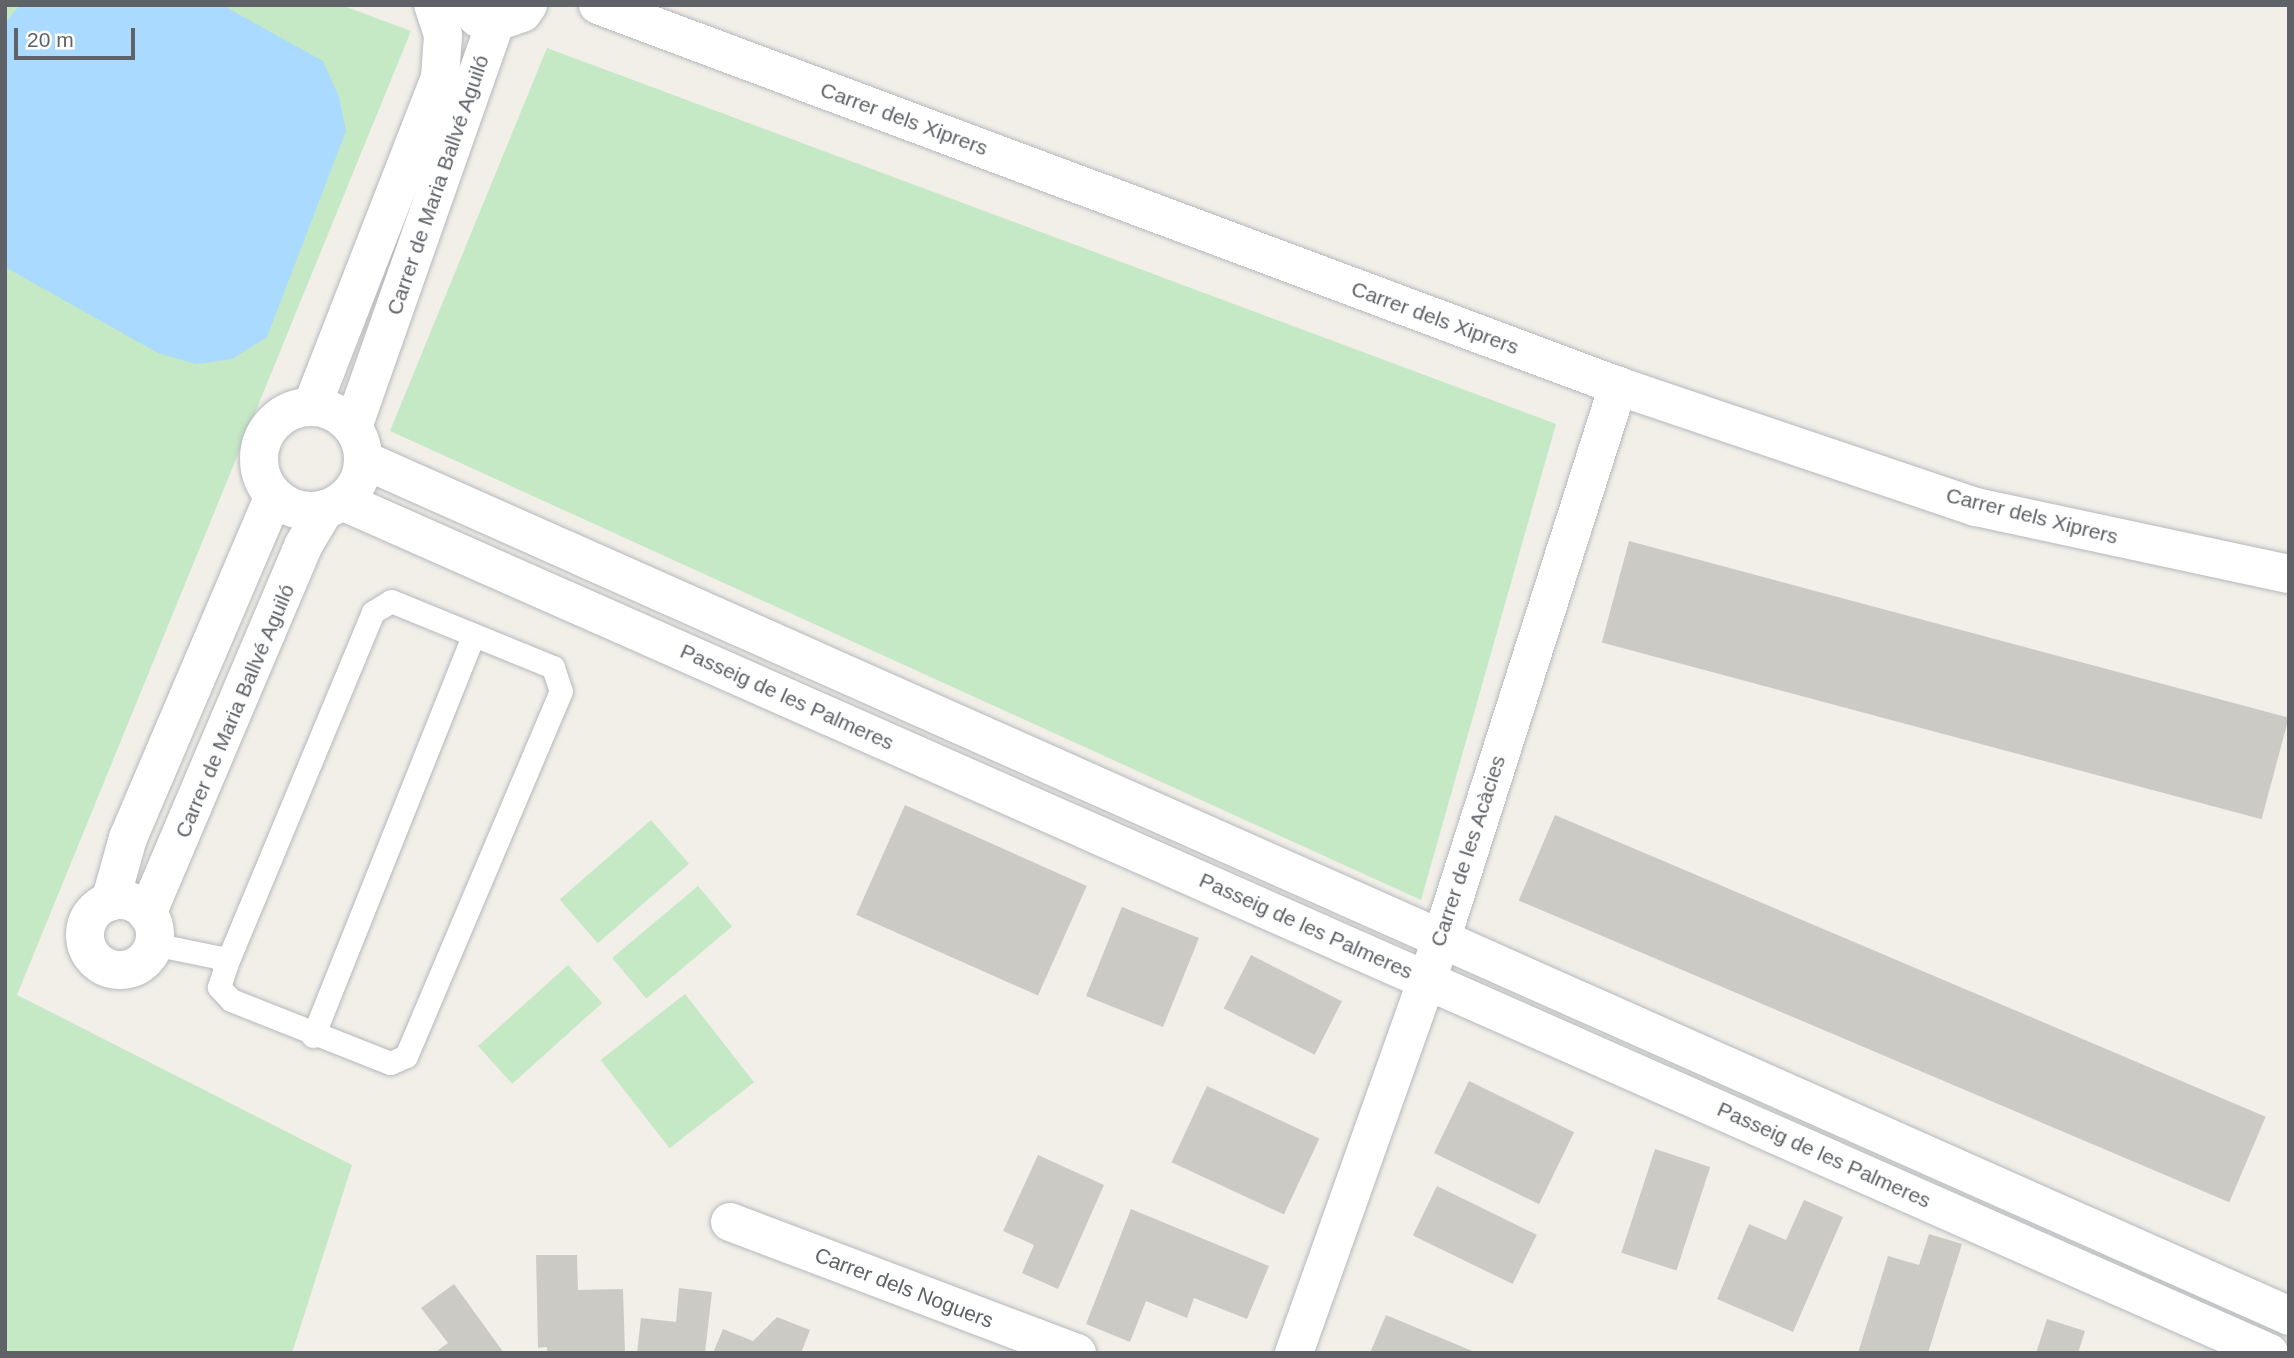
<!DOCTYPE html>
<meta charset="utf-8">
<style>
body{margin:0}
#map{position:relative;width:2294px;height:1358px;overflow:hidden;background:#f1efe8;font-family:Helvetica,sans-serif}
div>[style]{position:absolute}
.green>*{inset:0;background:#c5e8c5;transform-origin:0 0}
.water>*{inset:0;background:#aadaff}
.building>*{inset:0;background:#cccac5;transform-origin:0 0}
.roads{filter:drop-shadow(0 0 2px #b5b8bc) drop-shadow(0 0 2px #b5b8bc)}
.service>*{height:23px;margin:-11.5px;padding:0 11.5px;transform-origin:11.5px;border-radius:11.5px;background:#fff}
.minor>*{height:38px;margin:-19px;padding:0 19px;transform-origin:19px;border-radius:19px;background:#fff}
.minor>.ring{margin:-19px;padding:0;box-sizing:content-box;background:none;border:38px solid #fff;border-radius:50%}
span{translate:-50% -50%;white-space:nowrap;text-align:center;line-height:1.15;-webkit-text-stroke:5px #fff;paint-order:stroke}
.street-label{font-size:21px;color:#5f6368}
.frame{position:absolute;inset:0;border:7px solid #5f6368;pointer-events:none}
.scale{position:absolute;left:14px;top:28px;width:121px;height:32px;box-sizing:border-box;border:4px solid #5f6368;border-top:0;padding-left:9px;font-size:21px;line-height:24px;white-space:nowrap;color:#5f6368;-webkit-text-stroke:5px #fff;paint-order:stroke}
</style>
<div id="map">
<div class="green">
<div style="clip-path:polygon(5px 5px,341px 5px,411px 31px,17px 995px,352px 1165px,292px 1353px,5px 1353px)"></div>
<div style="clip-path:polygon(547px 48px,1556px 424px,1421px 900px,390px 431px)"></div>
<div style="left:651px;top:820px;width:58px;height:121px;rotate:49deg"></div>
<div style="left:698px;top:886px;width:53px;height:112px;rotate:50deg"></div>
<div style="left:568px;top:965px;width:51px;height:121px;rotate:48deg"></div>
<div style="left:685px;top:994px;width:112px;height:107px;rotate:52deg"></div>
</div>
<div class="water">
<div style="clip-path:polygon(20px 5px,222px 5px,323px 61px,339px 97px,346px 131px,267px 337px,232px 359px,196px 364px,158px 353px,5px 267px,5px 23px)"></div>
</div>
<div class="building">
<div style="left:1629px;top:541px;width:683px;height:105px;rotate:15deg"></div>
<div style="left:905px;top:805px;width:199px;height:120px;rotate:24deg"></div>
<div style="left:1555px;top:815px;width:772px;height:93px;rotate:23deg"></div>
<div style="left:1122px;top:907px;width:83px;height:96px;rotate:22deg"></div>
<div style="left:1251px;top:955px;width:102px;height:60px;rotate:27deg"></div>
<div style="left:1469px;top:1081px;width:117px;height:80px;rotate:26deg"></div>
<div style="left:1207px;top:1086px;width:124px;height:84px;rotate:25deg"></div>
<div style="left:1655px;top:1149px;width:58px;height:109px;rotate:18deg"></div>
<div style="clip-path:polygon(1038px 1155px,1104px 1185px,1058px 1289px,1022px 1273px,1034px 1245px,1003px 1231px)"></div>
<div style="left:1437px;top:1186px;width:111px;height:55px;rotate:26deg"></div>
<div style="clip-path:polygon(1804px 1200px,1843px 1217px,1793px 1332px,1717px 1299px,1749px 1224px,1786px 1240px)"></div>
<div style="clip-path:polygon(1131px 1209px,1269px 1266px,1247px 1319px,1194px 1298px,1187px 1318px,1146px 1301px,1130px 1342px,1086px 1324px)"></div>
<div style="clip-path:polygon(1929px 1234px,1962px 1244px,1928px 1353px,1858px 1353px,1888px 1256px,1919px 1265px)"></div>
<div style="clip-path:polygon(536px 1255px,577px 1255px,578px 1290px,623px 1289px,625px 1353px,547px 1353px,547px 1347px,538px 1348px)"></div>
<div style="clip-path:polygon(454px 1284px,504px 1353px,434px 1353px,448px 1343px,421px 1308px)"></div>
<div style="clip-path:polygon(679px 1288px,712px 1292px,705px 1353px,637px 1353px,641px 1318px,676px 1322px)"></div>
<div style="clip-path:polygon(1386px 1315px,1477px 1353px,1370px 1353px)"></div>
<div style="clip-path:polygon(777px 1317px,810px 1330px,801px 1353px,713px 1353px,723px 1329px,753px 1341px)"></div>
<div style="clip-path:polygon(2047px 1319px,2085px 1331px,2078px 1353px,2036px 1353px)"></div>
</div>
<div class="roads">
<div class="service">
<div style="left:153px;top:944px;width:65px;rotate:11.5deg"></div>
<div style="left:217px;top:957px;width:12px;rotate:42deg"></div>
<div style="left:226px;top:965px;width:382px;rotate:-67.4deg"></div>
<div style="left:373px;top:612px;width:21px;rotate:-31deg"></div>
<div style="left:391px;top:601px;width:175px;rotate:22.2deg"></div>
<div style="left:553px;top:667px;width:25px;rotate:72deg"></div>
<div style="left:561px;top:691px;width:397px;rotate:113deg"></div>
<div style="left:406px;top:1056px;width:17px;rotate:156deg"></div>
<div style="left:390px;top:1063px;width:171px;rotate:-158.4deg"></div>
<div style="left:231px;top:1000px;width:18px;rotate:-133deg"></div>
<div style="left:219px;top:987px;width:23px;rotate:-72deg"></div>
<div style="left:313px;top:1036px;width:432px;rotate:-68.2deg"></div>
</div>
<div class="minor">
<div style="left:465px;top:5px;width:18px;rotate:45deg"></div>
<div style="left:478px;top:18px;width:18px;rotate:13deg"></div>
<div style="left:496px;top:22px;width:28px;rotate:-19deg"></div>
<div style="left:522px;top:13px;width:10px;rotate:-53deg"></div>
<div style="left:598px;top:5px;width:1089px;rotate:20.48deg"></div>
<div style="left:1618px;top:386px;width:378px;rotate:18.7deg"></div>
<div style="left:1976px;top:507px;width:320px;rotate:12.1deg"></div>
<div style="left:312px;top:406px;width:353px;rotate:-68.7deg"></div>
<div style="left:440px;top:77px;width:42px;rotate:-85.9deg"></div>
<div style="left:443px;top:35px;width:32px;rotate:-108deg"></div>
<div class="ring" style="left:259px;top:407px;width:66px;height:66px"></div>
<div style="left:353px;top:427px;width:430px;rotate:-70.6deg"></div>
<div style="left:364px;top:460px;width:2107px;rotate:23.97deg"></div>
<div style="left:342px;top:501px;width:2107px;rotate:23.85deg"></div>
<div class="ring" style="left:85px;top:900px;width:32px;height:32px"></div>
<div style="left:110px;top:902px;width:66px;rotate:-74.3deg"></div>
<div style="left:128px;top:838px;width:372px;rotate:-66.9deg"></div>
<div style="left:147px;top:914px;width:400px;rotate:-67deg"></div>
<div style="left:303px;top:546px;width:43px;rotate:-59.3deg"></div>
<div style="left:730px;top:1222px;width:371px;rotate:20.7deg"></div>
<div style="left:1294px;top:1353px;width:438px;rotate:-70.4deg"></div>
<div style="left:1441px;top:940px;width:582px;rotate:-72.28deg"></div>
</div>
</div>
<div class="street-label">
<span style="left:904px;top:119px;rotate:20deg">Carrer dels Xiprers</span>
<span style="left:438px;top:185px;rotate:-71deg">Carrer de Maria Ballvé Aguiló</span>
<span style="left:1435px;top:318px;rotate:20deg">Carrer dels Xiprers</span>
<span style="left:2032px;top:516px;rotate:14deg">Carrer dels Xiprers</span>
<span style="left:787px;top:697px;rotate:24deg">Passeig de les Palmeres</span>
<span style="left:235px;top:711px;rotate:-67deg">Carrer de Maria Ballvé Aguiló</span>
<span style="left:1468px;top:851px;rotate:-72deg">Carrer de les Acàcies</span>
<span style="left:1306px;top:926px;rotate:24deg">Passeig de les Palmeres</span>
<span style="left:1824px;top:1155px;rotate:24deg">Passeig de les Palmeres</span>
<span style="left:904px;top:1288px;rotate:21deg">Carrer dels Noguers</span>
</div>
<div class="frame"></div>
<div class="scale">20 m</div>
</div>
